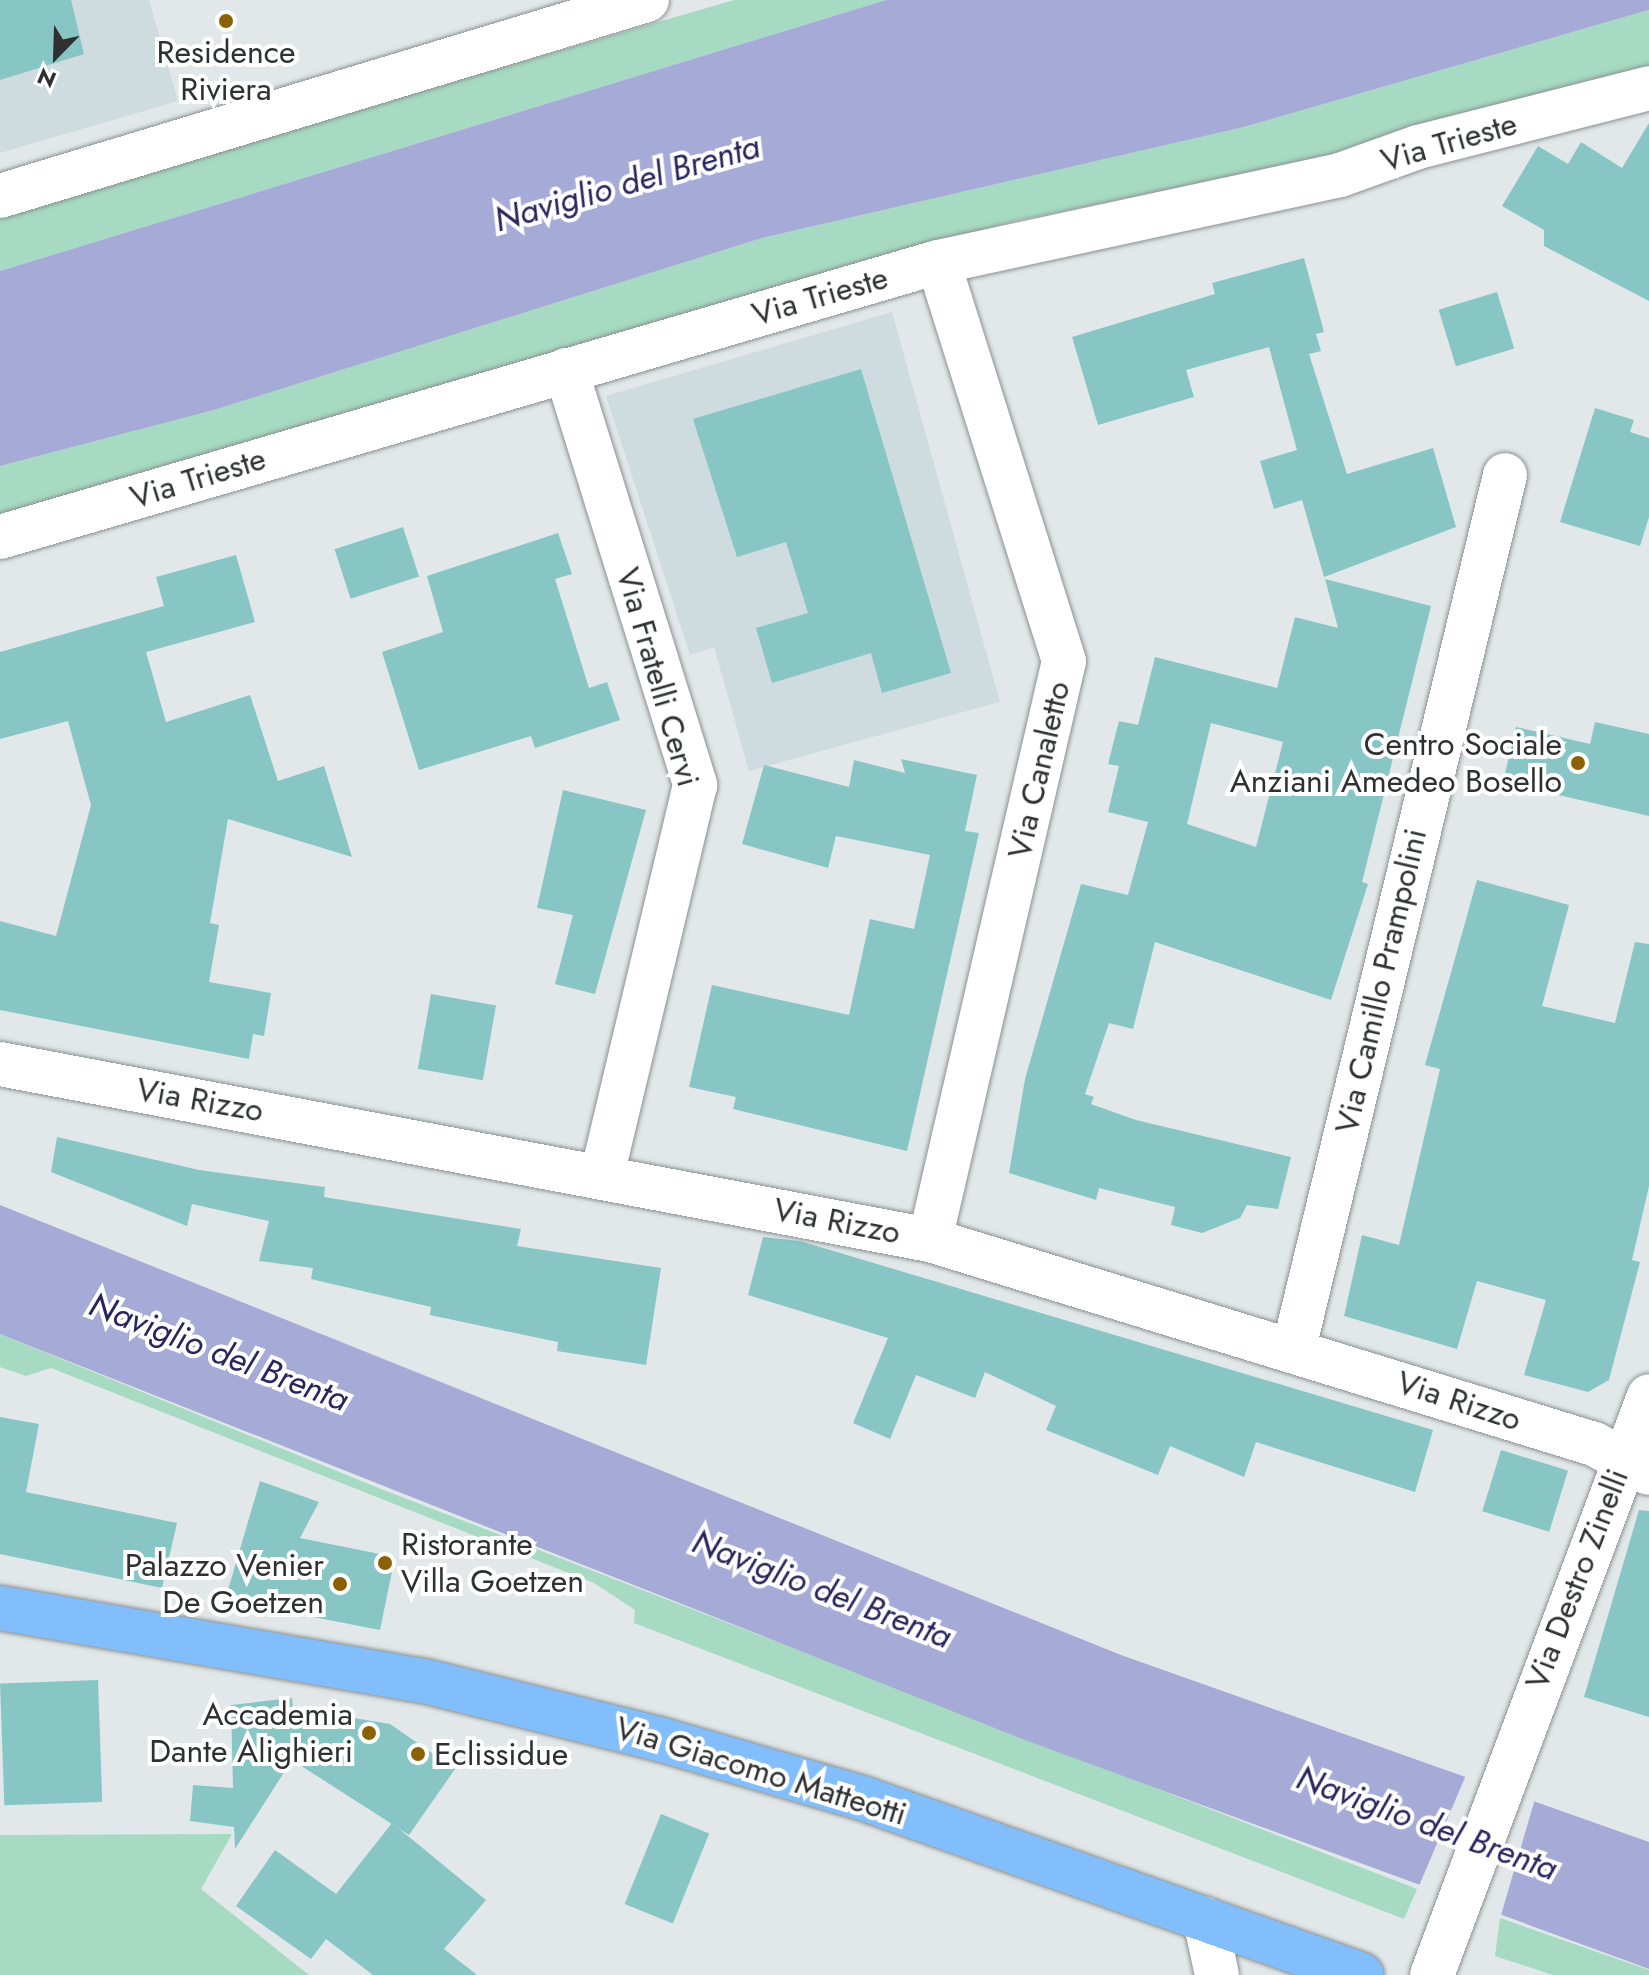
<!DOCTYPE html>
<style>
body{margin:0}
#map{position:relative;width:1649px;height:1975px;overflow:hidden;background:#e2e8ea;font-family:Jost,sans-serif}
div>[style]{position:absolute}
.built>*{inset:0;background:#cedce0}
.green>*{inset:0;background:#a6dac2}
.water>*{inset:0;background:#a6aad7}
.pier>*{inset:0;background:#e2e8ea}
.building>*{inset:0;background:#87c6c5;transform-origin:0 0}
.roads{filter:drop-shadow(0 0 2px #8b9092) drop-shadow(0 0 2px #8b9092)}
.minor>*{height:44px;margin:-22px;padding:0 22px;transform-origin:22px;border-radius:22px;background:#fff}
.secondary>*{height:44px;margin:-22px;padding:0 22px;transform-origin:22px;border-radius:22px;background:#fff}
.primary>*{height:44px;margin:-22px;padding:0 22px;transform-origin:22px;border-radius:22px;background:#81befb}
.dots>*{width:22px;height:22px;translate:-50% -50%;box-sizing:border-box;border:4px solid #fff;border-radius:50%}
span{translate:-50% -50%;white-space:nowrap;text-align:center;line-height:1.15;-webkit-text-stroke:8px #fff;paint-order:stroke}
.poi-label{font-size:32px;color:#2e3031}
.right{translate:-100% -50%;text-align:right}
.left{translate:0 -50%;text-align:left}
.street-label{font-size:32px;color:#2e3031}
.water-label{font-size:34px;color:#28265d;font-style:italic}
.north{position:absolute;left:16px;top:16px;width:80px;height:80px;-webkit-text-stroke:6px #fff;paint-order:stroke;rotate:203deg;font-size:22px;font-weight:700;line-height:32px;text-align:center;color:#2e3031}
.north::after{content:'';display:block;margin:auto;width:28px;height:36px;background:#2e3031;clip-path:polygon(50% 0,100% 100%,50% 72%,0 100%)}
</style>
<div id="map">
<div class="built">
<div style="clip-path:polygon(0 0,149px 0,178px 101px,0 153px)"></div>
<div style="clip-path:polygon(892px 312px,1000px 702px,749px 771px,714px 647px,690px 655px,606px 396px)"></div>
</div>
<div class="green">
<div style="clip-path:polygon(734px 0,886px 0,0 271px,0 214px)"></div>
<div style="clip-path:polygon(1649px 10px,1649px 66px,1322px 158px,1010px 222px,0 518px,0 466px,214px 410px,762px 238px,1244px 127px)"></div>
<div style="clip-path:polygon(0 1334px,381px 1489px,1417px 1889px,1404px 1919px,634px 1623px,635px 1610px,594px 1583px,51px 1368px,26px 1376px,0 1367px)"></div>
<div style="clip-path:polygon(232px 1834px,201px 1889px,309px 1975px,0 1975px,0 1835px)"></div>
<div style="clip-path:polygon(1500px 1918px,1649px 1970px,1649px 1975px,1553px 1975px,1495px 1956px)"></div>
</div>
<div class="water">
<div style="clip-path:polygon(886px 0,1649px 0,1649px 10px,1244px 127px,762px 238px,214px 410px,0 466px,0 271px)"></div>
<div style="clip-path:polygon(0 1205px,1121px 1655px,1649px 1842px,1649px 1969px,1025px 1740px,0 1334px)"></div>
</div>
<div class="pier">
<div style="clip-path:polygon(1466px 1775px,1535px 1799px,1499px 1922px,1416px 1893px)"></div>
</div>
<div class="building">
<div style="clip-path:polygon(0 0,71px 0,84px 54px,0 80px)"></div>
<div style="clip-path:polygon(1649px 123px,1649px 301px,1544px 246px,1544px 230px,1502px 206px,1538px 146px,1568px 164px,1581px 142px,1622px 168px)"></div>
<div style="clip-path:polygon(1304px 258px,1324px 332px,1316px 334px,1321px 351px,1309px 354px,1347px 474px,1433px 448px,1456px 527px,1324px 577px,1302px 500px,1274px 509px,1260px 461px,1297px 450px,1269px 347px,1186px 370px,1194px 397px,1098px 425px,1072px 337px,1215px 294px,1212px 283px)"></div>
<div style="left:1497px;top:292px;width:59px;height:61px;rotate:73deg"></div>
<div style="clip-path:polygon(861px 369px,951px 673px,882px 693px,871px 653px,772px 683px,756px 628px,808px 613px,786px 542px,737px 557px,693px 419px)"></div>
<div style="clip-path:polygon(1595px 408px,1634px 420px,1630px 432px,1649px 438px,1649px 517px,1640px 546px,1560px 522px)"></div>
<div style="left:403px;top:527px;width:52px;height:72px;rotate:72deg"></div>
<div style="clip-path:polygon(558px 533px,572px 574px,555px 579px,589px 688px,607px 682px,620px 720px,535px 748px,531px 736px,419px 770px,382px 652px,443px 632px,427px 576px)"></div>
<div style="clip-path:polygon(236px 555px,255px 622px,146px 652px,166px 722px,250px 695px,278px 781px,324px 766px,352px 857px,228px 819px,210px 923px,219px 925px,209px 982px,271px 993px,264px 1036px,253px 1034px,249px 1059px,0 1010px,0 921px,56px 936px,91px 805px,68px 721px,0 739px,0 652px,164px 606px,156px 577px)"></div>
<div style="clip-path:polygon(evenodd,1325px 579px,1431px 606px,1362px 882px,1368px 884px,1331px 1000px,1155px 942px,1133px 1029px,1109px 1023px,1085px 1094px,1094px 1097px,1091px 1104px,1136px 1120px,1291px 1157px,1278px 1209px,1247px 1205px,1240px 1218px,1202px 1233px,1171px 1225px,1175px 1207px,1099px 1188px,1096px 1200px,1009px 1173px,1025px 1079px,1081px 884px,1128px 895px,1148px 822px,1108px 812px,1119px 766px,1108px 764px,1119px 721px,1138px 725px,1155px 657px,1277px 688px,1295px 617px,1338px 628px,1325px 579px,1211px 723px,1283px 742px,1256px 847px,1187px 824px,1211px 723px)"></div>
<div style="clip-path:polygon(1595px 722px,1649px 734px,1649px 816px,1503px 782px,1516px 727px,1590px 744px)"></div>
<div style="clip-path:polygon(901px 759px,977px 775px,965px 831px,979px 833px,907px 1151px,733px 1109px,736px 1097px,689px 1087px,712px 985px,849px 1015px,870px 919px,914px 929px,930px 855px,836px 836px,828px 868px,742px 844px,764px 765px,849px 787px,854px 760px,905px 773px)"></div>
<div style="clip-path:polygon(563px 790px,646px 810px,595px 994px,555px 984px,573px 915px,537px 908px)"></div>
<div style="clip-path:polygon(1477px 880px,1569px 905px,1542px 1006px,1615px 1023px,1635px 942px,1649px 944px,1649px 1186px,1632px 1260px,1640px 1262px,1609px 1380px,1588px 1392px,1524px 1375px,1546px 1300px,1477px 1281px,1457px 1349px,1344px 1316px,1362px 1235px,1399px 1245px,1440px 1069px,1425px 1065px)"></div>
<div style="left:431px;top:994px;width:66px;height:76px;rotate:10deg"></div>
<div style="clip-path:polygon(57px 1137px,199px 1170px,325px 1187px,324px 1197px,521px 1229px,517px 1246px,661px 1268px,646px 1365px,557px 1351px,558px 1342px,430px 1315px,431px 1307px,311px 1279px,313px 1268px,259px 1261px,269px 1221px,192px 1204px,187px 1226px,51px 1172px)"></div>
<div style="clip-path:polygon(763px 1237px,800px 1241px,1433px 1430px,1415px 1492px,1256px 1442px,1244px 1477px,1170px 1446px,1158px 1475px,1046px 1430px,1056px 1406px,985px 1372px,975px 1398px,916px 1375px,890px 1439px,853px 1423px,888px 1338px,748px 1295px)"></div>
<div style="clip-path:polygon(0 1417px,39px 1424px,26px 1492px,177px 1523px,162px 1588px,0 1554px)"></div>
<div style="left:1501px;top:1450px;width:70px;height:64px;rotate:17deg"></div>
<div style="clip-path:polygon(260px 1481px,319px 1502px,300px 1538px,395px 1557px,380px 1630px,225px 1600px)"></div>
<div style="clip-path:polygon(1639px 1510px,1649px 1511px,1649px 1717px,1584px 1697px)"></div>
<div style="left:98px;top:1680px;width:122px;height:98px;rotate:88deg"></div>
<div style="clip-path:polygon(292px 1698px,293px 1708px,390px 1724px,455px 1769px,409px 1835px,292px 1760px,235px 1849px,234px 1827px,190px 1821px,193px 1785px,233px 1788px,231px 1705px)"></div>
<div style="left:661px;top:1814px;width:52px;height:97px;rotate:22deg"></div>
<div style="clip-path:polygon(392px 1823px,486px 1900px,444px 1949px,477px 1975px,373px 1975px,326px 1939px,311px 1959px,236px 1906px,275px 1850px,336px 1894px)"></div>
</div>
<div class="roads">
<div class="minor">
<div style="left:0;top:196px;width:676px;rotate:-16.85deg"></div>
<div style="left:566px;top:370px;width:435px;rotate:72.7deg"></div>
<div style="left:695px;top:785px;width:400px;rotate:103.4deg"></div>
<div style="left:0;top:537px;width:977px;rotate:-16.34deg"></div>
<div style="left:938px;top:262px;width:411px;rotate:-12.2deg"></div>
<div style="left:1340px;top:175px;width:83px;rotate:-19.7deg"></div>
<div style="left:1418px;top:147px;width:238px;rotate:-14.3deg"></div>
<div style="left:0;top:1064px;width:947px;rotate:10.72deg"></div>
<div style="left:930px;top:1240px;width:695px;rotate:17.08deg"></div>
<div style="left:1594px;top:1444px;width:62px;rotate:27.8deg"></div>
<div style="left:930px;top:1240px;width:594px;rotate:-76.97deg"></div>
<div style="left:1064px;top:661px;width:418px;rotate:-107.5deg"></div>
<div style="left:1294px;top:1348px;width:898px;rotate:-76.41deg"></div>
<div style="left:1205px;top:1919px;width:57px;rotate:77.9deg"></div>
</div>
<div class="secondary">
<div style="left:1432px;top:1975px;width:618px;rotate:-69.45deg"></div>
</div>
<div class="primary">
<div style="left:0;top:1608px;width:430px;rotate:9.8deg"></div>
<div style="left:424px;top:1681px;width:242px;rotate:13.9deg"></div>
<div style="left:659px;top:1739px;width:211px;rotate:16.2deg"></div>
<div style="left:862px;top:1798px;width:530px;rotate:19.49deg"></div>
</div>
</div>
<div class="dots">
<div style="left:226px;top:21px;background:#8c6004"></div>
<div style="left:1578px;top:763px;background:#8c6004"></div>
<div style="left:385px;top:1563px;background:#8c6004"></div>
<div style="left:340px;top:1584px;background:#8c6004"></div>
<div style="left:369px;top:1733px;background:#8c6004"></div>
<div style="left:418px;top:1754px;background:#8c6004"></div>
</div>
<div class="poi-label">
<span style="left:226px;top:71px">Residence<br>Riviera</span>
<span class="right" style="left:1562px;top:763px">Centro Sociale<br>Anziani Amedeo Bosello</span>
<span class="left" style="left:401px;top:1563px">Ristorante<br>Villa Goetzen</span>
<span class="right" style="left:324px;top:1584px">Palazzo Venier<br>De Goetzen</span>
<span class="right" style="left:353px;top:1733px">Accademia<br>Dante Alighieri</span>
<span class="left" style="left:434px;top:1754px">Eclissidue</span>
</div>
<div class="street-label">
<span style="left:1449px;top:142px;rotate:-16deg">Via Trieste</span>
<span style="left:820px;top:296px;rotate:-16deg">Via Trieste</span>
<span style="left:198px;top:478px;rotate:-17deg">Via Trieste</span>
<span style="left:658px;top:677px;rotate:74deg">Via Fratelli Cervi</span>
<span style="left:1039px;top:770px;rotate:-77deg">Via Canaletto</span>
<span style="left:1381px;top:981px;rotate:-77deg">Via Camillo Prampolini</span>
<span style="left:200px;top:1100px;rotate:10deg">Via Rizzo</span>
<span style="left:837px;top:1221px;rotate:11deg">Via Rizzo</span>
<span style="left:1459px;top:1401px;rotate:18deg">Via Rizzo</span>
<span style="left:1577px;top:1579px;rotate:-69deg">Via Destro Zinelli</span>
<span style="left:761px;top:1771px;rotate:17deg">Via Giacomo Matteotti</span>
</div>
<div class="water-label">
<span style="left:627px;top:183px;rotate:-16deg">Naviglio del Brenta</span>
<span style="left:219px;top:1352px;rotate:21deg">Naviglio del Brenta</span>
<span style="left:822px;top:1589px;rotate:21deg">Naviglio del Brenta</span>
<span style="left:1427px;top:1823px;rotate:20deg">Naviglio del Brenta</span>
</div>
<div class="north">N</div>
</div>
